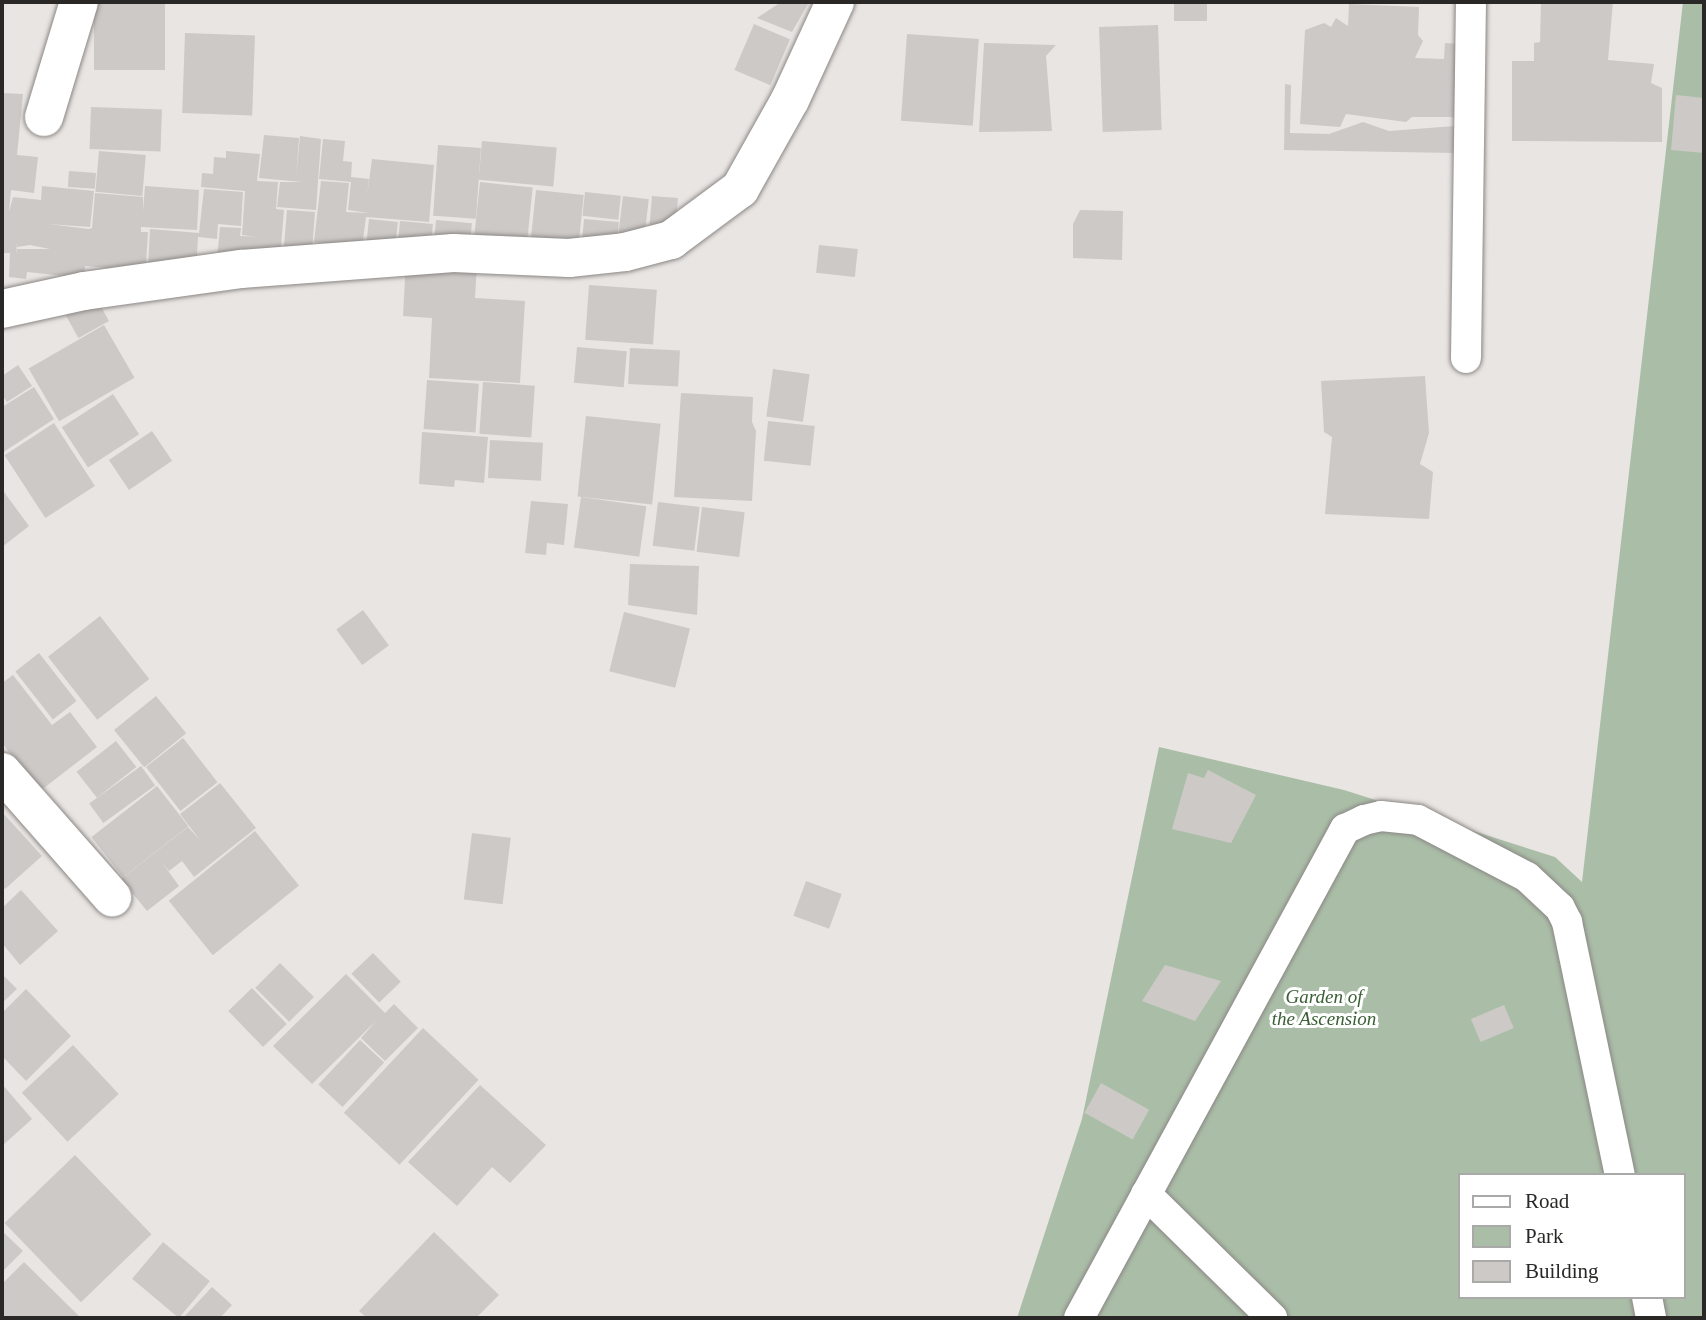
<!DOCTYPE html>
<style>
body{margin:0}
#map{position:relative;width:1706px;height:1320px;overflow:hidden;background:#e9e5e2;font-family:Georgia,serif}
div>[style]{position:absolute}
.green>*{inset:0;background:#aabea7}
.building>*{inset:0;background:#cdc9c6;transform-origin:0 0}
.roads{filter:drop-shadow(0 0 2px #8b8785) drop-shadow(0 0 2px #8b8785)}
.service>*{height:30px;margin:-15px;padding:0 15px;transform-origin:15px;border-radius:15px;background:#fff}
.minor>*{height:38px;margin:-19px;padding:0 19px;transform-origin:19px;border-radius:19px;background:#fff}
span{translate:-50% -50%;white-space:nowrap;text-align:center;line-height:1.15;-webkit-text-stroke:6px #fff;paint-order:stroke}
.park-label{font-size:19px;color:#3b6036;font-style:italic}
.frame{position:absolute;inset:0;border:4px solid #292826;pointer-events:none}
.legend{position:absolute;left:1458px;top:1173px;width:228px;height:126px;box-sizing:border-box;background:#fff;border:2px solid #a9a9a8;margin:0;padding:9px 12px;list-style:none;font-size:21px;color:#292826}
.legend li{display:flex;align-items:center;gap:14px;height:35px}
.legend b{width:35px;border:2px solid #a9a9a8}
</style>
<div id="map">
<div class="green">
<div style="clip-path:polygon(evenodd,1683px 2px,1704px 2px,1704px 1318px,1017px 1318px,1082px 1119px,1159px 747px,1344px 790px,1555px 857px,1582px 882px,1683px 2px,1459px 1175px,1683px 1175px,1683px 1297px,1459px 1297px,1459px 1175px)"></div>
</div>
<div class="building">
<div style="left:94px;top:2px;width:71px;height:68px"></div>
<div style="clip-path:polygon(781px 2px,809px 2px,792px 32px,757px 18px)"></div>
<div style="left:1174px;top:2px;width:33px;height:19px"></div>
<div style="clip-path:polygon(1541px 2px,1613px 2px,1608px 60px,1654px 64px,1651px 83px,1662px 88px,1662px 142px,1512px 141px,1512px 61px,1534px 61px,1534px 43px,1540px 42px)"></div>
<div style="clip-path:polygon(1349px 4px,1419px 7px,1418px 35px,1423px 41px,1415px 58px,1444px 59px,1445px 43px,1463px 44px,1461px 123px,1452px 117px,1412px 117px,1406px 122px,1346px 114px,1340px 127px,1300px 124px,1305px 30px,1324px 23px,1331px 27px,1336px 18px,1348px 26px)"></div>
<div style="left:754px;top:24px;width:39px;height:50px;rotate:23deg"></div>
<div style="left:1158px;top:25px;width:105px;height:59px;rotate:88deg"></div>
<div style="left:185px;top:33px;width:70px;height:80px;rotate:2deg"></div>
<div style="left:907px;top:34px;width:72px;height:87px;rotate:4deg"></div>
<div style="clip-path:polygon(984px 43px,1056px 45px,1046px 56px,1052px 131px,979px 132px)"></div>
<div style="clip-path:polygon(1285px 84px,1291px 85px,1290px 133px,1329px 134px,1363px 122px,1389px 131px,1455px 126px,1455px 153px,1284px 150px)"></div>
<div style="clip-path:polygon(evenodd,2px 93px,23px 94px,17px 155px,38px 157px,34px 193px,11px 190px,9px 212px,13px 197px,41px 200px,42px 186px,94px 191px,90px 227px,48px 224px,89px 229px,92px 228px,95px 193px,143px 197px,143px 211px,145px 186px,199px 190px,197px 230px,141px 227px,141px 232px,148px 232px,145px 280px,107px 277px,108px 268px,85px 266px,84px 278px,27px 272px,26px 279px,9px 277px,10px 253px,2px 253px,2px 93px,17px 243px,17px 247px,30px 245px,50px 249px,17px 249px,16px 255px,17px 243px)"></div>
<div style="clip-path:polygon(1676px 95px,1704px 98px,1704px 153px,1671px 150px)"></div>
<div style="left:91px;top:107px;width:71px;height:42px;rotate:2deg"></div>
<div style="clip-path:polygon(264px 135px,299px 138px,296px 178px,300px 136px,321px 139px,316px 210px,277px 207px,280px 182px,302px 182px,259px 178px)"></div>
<div style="clip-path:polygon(323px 139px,345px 141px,343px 161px,352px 162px,351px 177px,369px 179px,367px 197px,372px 159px,434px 165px,429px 222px,366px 217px,362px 247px,314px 242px,321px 181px,349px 183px,346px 212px,369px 213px,348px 210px,351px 182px,319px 179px)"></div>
<div style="left:482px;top:141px;width:75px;height:39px;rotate:5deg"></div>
<div style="left:438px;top:145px;width:43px;height:71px;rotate:4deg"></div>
<div style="left:99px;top:151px;width:47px;height:41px;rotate:5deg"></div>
<div style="clip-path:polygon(226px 151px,260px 154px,257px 181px,278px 182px,276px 209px,284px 210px,280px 258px,217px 260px,220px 227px,241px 228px,240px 236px,259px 237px,242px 235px,245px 191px,201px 187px,202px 173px,213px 174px,214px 157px,226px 158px)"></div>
<div style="left:69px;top:171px;width:27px;height:16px;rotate:4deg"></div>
<div style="left:480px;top:182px;width:53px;height:61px;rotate:6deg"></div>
<div style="clip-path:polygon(204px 189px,243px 192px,241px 226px,218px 224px,217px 239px,198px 237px,196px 271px,148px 268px,150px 229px,199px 233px)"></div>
<div style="left:536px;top:190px;width:48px;height:59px;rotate:6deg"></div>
<div style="left:585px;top:192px;width:36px;height:24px;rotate:6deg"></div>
<div style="left:623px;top:196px;width:26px;height:46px;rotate:7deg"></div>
<div style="clip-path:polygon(652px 196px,678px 198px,676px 221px,649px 233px)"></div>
<div style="clip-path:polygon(287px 210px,315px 212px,312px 251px,283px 258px)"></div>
<div style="clip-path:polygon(1080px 210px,1123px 211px,1122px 260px,1073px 258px,1073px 224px)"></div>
<div style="left:369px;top:219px;width:29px;height:29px;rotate:6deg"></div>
<div style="left:584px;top:219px;width:35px;height:27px;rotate:5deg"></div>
<div style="left:436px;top:220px;width:36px;height:22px;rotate:5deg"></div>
<div style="left:400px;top:221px;width:33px;height:25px;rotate:5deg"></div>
<div style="left:819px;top:245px;width:39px;height:28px;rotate:6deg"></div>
<div style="clip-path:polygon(406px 260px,477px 264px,475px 298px,525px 301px,520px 383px,429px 378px,432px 318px,403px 316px)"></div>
<div style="left:589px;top:285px;width:68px;height:55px;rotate:4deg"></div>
<div style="left:94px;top:294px;width:31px;height:35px;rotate:61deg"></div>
<div style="left:104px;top:325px;width:61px;height:87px;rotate:60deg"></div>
<div style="left:577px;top:347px;width:50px;height:36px;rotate:5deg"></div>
<div style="left:630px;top:348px;width:50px;height:36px;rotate:3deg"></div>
<div style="clip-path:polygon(18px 365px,32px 386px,7px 402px,2px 395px,2px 376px)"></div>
<div style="left:773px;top:369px;width:37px;height:48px;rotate:8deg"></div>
<div style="clip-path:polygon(1425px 376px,1429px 433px,1420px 464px,1433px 472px,1429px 519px,1325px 514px,1332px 437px,1324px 432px,1321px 381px)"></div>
<div style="left:427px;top:380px;width:52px;height:49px;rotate:4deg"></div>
<div style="left:483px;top:382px;width:52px;height:52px;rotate:4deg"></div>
<div style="clip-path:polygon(34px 387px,54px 419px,2px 453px,2px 407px)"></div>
<div style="clip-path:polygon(681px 393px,753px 397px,752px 422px,756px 431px,752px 501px,674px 497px)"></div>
<div style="left:113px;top:394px;width:48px;height:61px;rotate:57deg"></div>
<div style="left:586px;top:416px;width:75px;height:81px;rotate:6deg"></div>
<div style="left:768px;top:421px;width:47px;height:40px;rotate:6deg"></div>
<div style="left:54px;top:423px;width:75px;height:59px;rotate:57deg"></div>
<div style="left:152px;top:431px;width:36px;height:52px;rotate:56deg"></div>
<div style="clip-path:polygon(422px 432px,488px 437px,484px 483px,455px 480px,454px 487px,419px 484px)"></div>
<div style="left:490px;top:440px;width:53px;height:38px;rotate:3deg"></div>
<div style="clip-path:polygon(4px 492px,29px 526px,2px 547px,2px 493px)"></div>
<div style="left:581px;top:497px;width:66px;height:51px;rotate:8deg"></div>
<div style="clip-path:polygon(531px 501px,568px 504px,564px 545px,547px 543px,546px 555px,525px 553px)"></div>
<div style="left:658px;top:502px;width:42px;height:44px;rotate:7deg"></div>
<div style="left:702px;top:507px;width:43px;height:45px;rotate:7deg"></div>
<div style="clip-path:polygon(630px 564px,699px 566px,697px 615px,628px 605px)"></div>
<div style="left:363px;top:610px;width:44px;height:33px;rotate:54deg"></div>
<div style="left:624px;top:612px;width:68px;height:61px;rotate:14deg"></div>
<div style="left:100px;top:616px;width:80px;height:66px;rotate:52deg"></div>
<div style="left:39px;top:653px;width:61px;height:30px;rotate:52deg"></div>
<div style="clip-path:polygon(13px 675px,52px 725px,70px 712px,97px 747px,40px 791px,2px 743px,2px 683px)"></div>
<div style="left:156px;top:696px;width:48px;height:54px;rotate:51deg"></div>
<div style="left:183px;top:738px;width:56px;height:47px;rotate:52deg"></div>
<div style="left:116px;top:741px;width:33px;height:50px;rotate:52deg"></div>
<div style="left:141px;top:766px;width:24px;height:64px;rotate:54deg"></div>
<div style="clip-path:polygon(1208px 770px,1256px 795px,1231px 843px,1172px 829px,1188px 773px,1204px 778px)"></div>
<div style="clip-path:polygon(220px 783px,256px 828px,194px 877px,182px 861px,169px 871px,161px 861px,179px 886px,147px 911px,121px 879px,188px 827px,200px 840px,180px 814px)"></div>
<div style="left:157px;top:786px;width:51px;height:83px;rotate:52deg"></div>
<div style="clip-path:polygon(2px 812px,42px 856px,5px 889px,2px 886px)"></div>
<div style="left:255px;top:831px;width:70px;height:111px;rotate:51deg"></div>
<div style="left:472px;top:833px;width:39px;height:67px;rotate:7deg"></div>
<div style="left:806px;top:881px;width:38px;height:37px;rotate:20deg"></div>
<div style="clip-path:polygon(21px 890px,58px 931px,20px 965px,2px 943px,2px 908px)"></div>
<div style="left:373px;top:953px;width:40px;height:30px;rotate:46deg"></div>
<div style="left:280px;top:963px;width:48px;height:35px;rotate:45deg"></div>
<div style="clip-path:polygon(1165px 965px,1221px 981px,1195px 1021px,1142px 1001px)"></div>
<div style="clip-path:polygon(2px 974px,17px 989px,2px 1003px)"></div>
<div style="clip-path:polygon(346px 974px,385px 1013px,394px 1004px,418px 1028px,385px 1061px,361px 1038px,377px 1020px,312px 1084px,273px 1046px)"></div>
<div style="left:252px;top:988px;width:50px;height:33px;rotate:46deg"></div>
<div style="clip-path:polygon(26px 989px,71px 1036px,26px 1081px,2px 1056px,2px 1013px)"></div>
<div style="left:1504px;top:1005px;width:25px;height:36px;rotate:67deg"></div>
<div style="left:423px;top:1028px;width:76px;height:116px;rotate:43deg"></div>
<div style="left:360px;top:1040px;width:33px;height:61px;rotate:43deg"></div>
<div style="left:73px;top:1045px;width:67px;height:70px;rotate:47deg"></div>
<div style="left:1101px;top:1083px;width:55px;height:34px;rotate:29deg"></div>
<div style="clip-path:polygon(2px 1084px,32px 1119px,2px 1146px)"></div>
<div style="clip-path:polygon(480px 1085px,546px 1145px,510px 1183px,492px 1167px,457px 1206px,408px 1162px)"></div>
<div style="left:75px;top:1155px;width:110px;height:98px;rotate:46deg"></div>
<div style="clip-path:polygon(2px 1231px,23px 1251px,2px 1272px)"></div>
<div style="clip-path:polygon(434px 1232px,499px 1295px,476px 1318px,367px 1318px,359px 1311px)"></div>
<div style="left:163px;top:1242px;width:61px;height:48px;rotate:40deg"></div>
<div style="clip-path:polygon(24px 1262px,81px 1318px,2px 1318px,2px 1284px)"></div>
<div style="clip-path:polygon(212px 1287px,232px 1305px,220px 1318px,183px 1318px)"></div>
</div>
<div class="roads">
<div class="service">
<div style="left:1466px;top:358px;width:356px;rotate:-89.2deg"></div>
<div style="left:1146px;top:1194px;width:177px;rotate:44.5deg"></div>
<div style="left:1647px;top:1297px;width:21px;rotate:79deg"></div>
<div style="left:1079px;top:1318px;width:557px;rotate:-61.46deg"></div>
<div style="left:1345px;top:829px;width:21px;rotate:-25deg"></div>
<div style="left:1364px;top:820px;width:17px;rotate:-13deg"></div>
<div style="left:1381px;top:816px;width:37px;rotate:6deg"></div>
<div style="left:1418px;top:820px;width:123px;rotate:27.6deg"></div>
<div style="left:1527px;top:877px;width:45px;rotate:43.2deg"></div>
<div style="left:1560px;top:908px;width:16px;rotate:63deg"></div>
<div style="left:1567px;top:922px;width:258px;rotate:78.2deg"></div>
</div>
<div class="minor">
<div style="left:44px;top:117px;width:120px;rotate:-73.1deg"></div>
<div style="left:2px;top:309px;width:84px;rotate:-12.4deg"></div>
<div style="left:84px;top:291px;width:159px;rotate:-8deg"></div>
<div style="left:241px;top:269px;width:213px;rotate:-4.3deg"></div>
<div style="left:453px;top:253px;width:116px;rotate:2.5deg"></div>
<div style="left:569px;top:258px;width:56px;rotate:-6.1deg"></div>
<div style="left:625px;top:252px;width:48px;rotate:-14.6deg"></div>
<div style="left:671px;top:240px;width:86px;rotate:-36.5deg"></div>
<div style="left:740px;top:189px;width:102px;rotate:-60.7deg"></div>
<div style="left:790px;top:100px;width:108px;rotate:-65.3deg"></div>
<div style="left:2px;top:772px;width:167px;rotate:48.7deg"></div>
</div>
</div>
<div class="park-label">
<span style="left:1324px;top:1008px">Garden of<br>the Ascension</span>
</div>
<div class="frame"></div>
<ul class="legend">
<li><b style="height:9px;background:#fff"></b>Road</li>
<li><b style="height:19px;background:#aabea7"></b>Park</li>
<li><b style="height:19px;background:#cdc9c6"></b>Building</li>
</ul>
</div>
